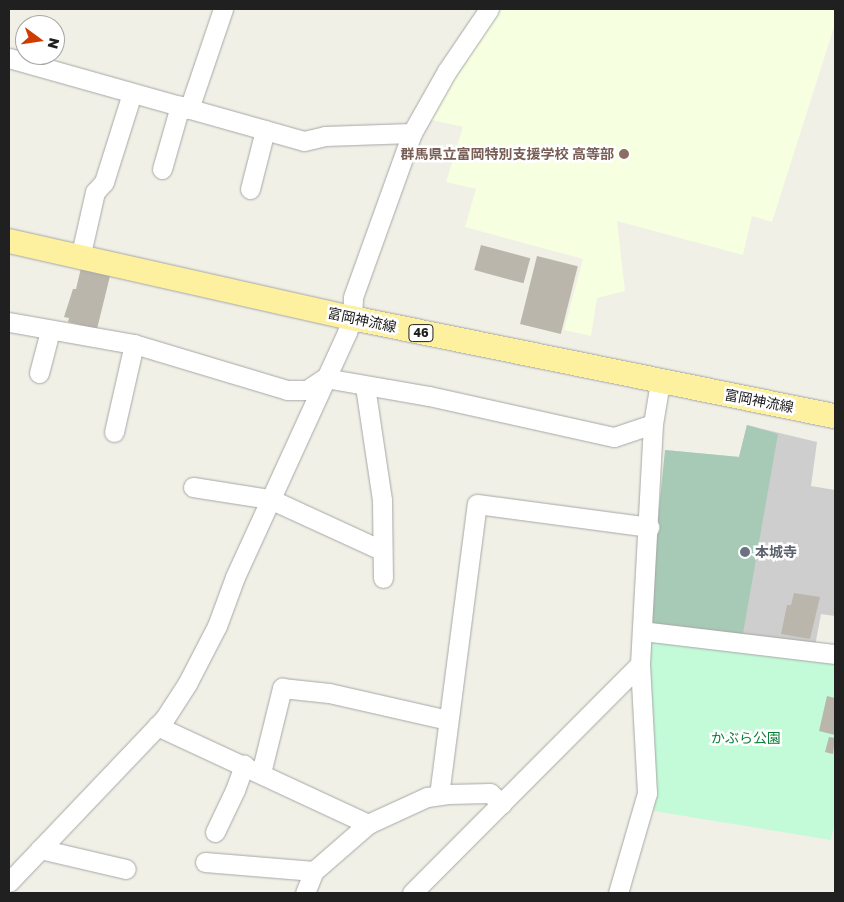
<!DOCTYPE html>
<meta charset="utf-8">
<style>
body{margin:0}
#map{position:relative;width:844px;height:902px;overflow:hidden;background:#f0f0e6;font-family:"Golos Text","Noto Sans JP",sans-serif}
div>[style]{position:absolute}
.education>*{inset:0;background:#f6ffe0}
.religious>*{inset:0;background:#cecece}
.cemetery>*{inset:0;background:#a7cab6}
.park>*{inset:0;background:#c3fad8}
.building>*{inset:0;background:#bab6ab;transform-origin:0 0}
.roads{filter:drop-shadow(0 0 1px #a7a7a7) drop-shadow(0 0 1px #a7a7a7)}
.minor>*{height:19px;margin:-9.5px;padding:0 9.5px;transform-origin:9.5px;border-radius:9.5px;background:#fff}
.major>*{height:24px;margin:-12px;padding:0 12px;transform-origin:12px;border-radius:12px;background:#fdf09f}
.dots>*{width:14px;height:14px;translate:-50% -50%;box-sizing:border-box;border:2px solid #fff;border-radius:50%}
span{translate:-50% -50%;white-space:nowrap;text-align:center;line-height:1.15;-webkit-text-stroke:5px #fff;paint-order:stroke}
.shield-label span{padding:1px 4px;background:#fff;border:1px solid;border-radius:4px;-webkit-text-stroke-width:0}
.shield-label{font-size:12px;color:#202020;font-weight:700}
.education-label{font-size:14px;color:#785e54;font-weight:700}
.right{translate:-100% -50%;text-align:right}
.street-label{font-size:14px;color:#202020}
.worship-label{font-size:14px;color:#5b616d;font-weight:700}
.left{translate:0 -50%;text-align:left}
.park-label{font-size:14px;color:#0a8137}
.frame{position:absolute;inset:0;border:10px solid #202020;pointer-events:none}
.north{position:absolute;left:15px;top:15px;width:50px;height:50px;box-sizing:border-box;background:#fff;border:1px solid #a6a6a6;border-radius:50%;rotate:104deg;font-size:14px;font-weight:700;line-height:20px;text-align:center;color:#202020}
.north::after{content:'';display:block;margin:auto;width:18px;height:22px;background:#cf3c00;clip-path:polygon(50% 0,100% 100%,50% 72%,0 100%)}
</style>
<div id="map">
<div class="education">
<div style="clip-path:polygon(496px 9px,835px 9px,835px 24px,772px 222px,752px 216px,743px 255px,617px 221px,625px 291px,597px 298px,591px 336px,564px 330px,583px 259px,465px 227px,476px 189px,446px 182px,463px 127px,428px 119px)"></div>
</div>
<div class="religious">
<div style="clip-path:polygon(747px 425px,817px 442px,811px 486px,835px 490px,835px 616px,821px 614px,815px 646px,742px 639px,665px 450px,739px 457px)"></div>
</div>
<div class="cemetery">
<div style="clip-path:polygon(747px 425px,778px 434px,742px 639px,647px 626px,665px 450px,739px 457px)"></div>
</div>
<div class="park">
<div style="clip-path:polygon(651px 638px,835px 661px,835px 820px,831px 840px,654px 811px,646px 682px)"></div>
</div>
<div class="building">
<div style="left:481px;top:245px;width:51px;height:26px;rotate:15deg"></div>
<div style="left:537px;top:256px;width:42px;height:70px;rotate:14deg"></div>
<div style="clip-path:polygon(81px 268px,110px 276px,97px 329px,68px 322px,69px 318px,64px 317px,73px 289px,76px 289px)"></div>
<div style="clip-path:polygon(794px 593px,820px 597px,810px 639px,781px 634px,787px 605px,791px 605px)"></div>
<div style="clip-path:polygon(827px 696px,835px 698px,835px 735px,819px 731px)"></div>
<div style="clip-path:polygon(829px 737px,835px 738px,833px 754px,825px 752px)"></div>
</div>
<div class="roads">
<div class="minor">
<div style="left:9px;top:58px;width:306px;rotate:15.7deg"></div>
<div style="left:304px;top:141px;width:22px;rotate:-13deg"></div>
<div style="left:325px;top:136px;width:87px;rotate:-2deg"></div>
<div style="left:189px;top:109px;width:106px;rotate:-71.2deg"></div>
<div style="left:162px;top:169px;width:66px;rotate:-74.1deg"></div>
<div style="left:250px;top:189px;width:61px;rotate:-75.7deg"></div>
<div style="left:80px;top:258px;width:68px;rotate:-77.2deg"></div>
<div style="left:95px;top:192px;width:13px;rotate:-48deg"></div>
<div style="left:104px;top:182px;width:93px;rotate:-72.5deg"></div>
<div style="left:9px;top:322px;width:127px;rotate:10deg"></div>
<div style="left:134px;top:344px;width:160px;rotate:16.7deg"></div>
<div style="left:287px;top:390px;width:20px"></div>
<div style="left:307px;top:390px;width:22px;rotate:-34deg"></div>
<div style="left:325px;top:378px;width:106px;rotate:9.8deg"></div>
<div style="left:429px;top:396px;width:189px;rotate:12.5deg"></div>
<div style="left:614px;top:437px;width:41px;rotate:-18.4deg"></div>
<div style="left:39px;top:373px;width:43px;rotate:-75.3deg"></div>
<div style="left:365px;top:386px;width:115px;rotate:81.5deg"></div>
<div style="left:382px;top:500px;width:78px;rotate:89.3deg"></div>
<div style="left:114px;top:432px;width:90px;rotate:-77.2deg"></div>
<div style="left:193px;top:487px;width:78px;rotate:8.9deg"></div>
<div style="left:270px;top:499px;width:122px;rotate:24.7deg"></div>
<div style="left:642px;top:631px;width:194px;rotate:6.8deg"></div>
<div style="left:157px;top:726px;width:233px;rotate:24.9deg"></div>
<div style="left:261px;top:773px;width:88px;rotate:-76.1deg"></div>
<div style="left:282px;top:688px;width:47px;rotate:6.1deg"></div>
<div style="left:329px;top:693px;width:122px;rotate:12.8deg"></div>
<div style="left:439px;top:795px;width:293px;rotate:-82.6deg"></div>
<div style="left:477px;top:504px;width:174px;rotate:7.6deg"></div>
<div style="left:215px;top:832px;width:47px;rotate:-64.5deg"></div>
<div style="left:235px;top:790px;width:27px;rotate:-70deg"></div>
<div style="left:40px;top:849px;width:88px;rotate:13.1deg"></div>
<div style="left:205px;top:862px;width:109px;rotate:4.7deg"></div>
<div style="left:9px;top:882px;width:226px;rotate:-46.4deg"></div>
<div style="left:165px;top:718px;width:40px;rotate:-57.1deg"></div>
<div style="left:187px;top:684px;width:65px;rotate:-62.7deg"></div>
<div style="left:217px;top:626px;width:52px;rotate:-69.8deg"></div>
<div style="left:235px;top:577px;width:269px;rotate:-65.4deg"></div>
<div style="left:347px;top:332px;width:15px;rotate:-70deg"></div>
<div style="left:352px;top:318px;width:21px;rotate:-87deg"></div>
<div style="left:353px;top:297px;width:174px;rotate:-70.2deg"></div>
<div style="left:412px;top:133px;width:71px;rotate:-60.6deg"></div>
<div style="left:447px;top:71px;width:75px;rotate:-55.9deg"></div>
<div style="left:305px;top:893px;width:24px;rotate:-68deg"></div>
<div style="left:314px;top:871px;width:72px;rotate:-41deg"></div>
<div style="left:368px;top:824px;width:65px;rotate:-24.6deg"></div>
<div style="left:427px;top:797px;width:21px;rotate:-8deg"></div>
<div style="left:448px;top:794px;width:42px;rotate:-1.4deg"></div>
<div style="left:490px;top:793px;width:16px;rotate:43deg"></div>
<div style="left:412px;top:893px;width:323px;rotate:-45.1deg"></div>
<div style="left:640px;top:664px;width:240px;rotate:-86.9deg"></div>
<div style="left:653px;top:424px;width:43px;rotate:-80.5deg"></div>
<div style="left:618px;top:893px;width:104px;rotate:-73.8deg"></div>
<div style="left:647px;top:793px;width:129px;rotate:-93.1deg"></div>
</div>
<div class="major">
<div style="left:9px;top:241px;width:352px;rotate:12.7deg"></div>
<div style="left:352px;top:318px;width:493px;rotate:11.5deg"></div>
</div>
</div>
<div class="dots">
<div style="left:624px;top:154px;background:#8d6e63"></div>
<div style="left:745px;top:552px;background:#6b7280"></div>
</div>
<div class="shield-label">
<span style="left:421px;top:333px">46</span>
</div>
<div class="education-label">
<span class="right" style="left:614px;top:154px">群馬県立富岡特別支援学校 高等部</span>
</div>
<div class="street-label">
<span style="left:362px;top:320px;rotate:12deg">富岡神流線</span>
<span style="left:759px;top:401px;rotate:11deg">富岡神流線</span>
</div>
<div class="worship-label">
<span class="left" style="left:755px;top:552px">本城寺</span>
</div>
<div class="park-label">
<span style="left:746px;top:738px">かぶら公園</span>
</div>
<div class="frame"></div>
<div class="north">N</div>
</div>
